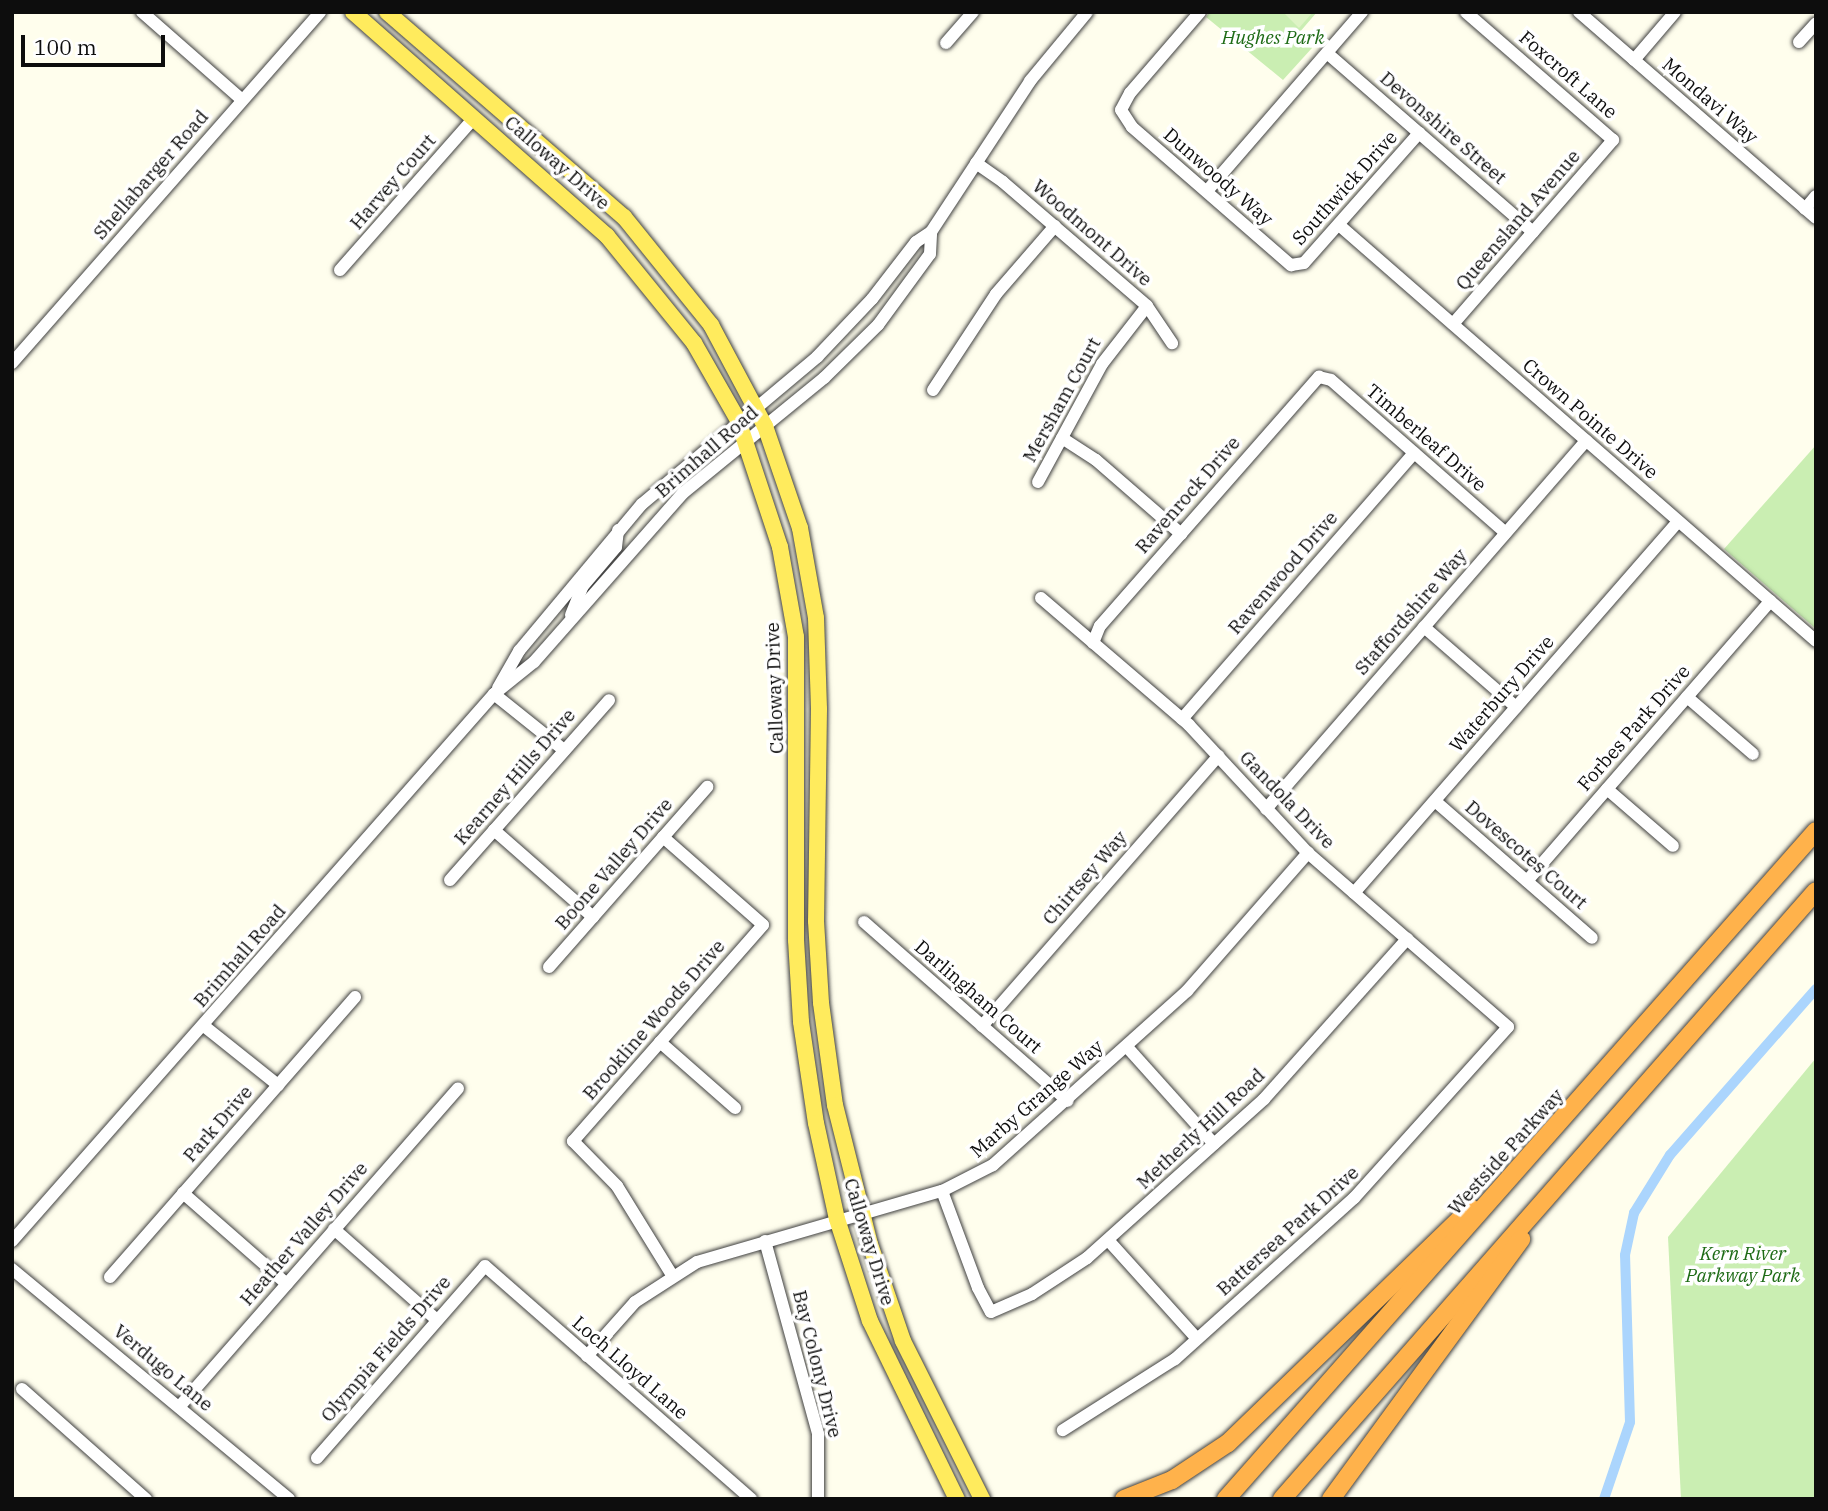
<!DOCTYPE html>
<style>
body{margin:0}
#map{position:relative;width:1828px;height:1511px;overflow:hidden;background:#fffeed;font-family:"IBM Plex Serif",serif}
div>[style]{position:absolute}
.green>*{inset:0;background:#caeeb2}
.pitch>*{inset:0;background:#def4c5}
.canal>*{height:10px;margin:-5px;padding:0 5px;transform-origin:5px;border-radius:5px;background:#abd5fd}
.roads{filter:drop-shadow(0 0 2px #404040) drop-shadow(0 0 2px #404040)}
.minor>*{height:12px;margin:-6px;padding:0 6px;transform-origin:6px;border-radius:6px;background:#fff}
.major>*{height:16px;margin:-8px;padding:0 8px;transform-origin:8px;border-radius:8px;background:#ffeb5d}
.highway>*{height:18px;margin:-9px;padding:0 9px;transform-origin:9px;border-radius:9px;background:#ffb24b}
span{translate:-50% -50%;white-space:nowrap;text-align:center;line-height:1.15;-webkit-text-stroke:7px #fff;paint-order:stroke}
.park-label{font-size:19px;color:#1e6b16;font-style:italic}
.street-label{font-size:19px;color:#0d0d0d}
.frame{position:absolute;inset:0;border:14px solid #0d0d0d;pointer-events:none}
.scale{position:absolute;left:21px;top:35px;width:144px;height:32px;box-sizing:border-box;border:4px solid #0d0d0d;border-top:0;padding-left:9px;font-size:21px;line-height:24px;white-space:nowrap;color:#0d0d0d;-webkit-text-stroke:5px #fff;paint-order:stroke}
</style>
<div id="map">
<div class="green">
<div style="clip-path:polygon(1210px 12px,1317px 12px,1299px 33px,1312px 48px,1283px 80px,1206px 17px)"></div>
<div style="clip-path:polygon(1816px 445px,1816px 629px,1724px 549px)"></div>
<div style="clip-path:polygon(1816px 1058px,1816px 1499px,1681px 1499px,1668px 1237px)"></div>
</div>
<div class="pitch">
<div style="clip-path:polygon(1283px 12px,1313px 12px,1299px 28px)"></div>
</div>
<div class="canal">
<div style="left:1604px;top:1499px;width:81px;rotate:-71.3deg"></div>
<div style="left:1630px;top:1422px;width:167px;rotate:-91.7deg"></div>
<div style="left:1625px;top:1255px;width:43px;rotate:-77.9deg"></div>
<div style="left:1634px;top:1213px;width:68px;rotate:-58.2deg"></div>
<div style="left:1670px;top:1155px;width:221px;rotate:-48.7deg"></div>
</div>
<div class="roads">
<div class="minor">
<div style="left:142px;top:12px;width:133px;rotate:41.3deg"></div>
<div style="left:1200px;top:12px;width:107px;rotate:130.8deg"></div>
<div style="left:1130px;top:93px;width:19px;rotate:118deg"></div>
<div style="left:1121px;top:110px;width:20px;rotate:57deg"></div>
<div style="left:1132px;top:127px;width:211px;rotate:41deg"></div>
<div style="left:1291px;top:265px;width:13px;rotate:-9deg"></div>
<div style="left:1304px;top:263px;width:174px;rotate:-48.5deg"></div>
<div style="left:1579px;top:12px;width:314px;rotate:41deg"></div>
<div style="left:1799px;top:42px;width:25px;rotate:-48deg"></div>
<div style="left:946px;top:43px;width:41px;rotate:-48.9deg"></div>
<div style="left:1327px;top:53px;width:273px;rotate:41deg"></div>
<div style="left:1634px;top:60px;width:63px;rotate:-49.5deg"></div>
<div style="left:976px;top:163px;width:33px;rotate:35deg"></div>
<div style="left:1003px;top:182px;width:190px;rotate:40.7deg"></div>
<div style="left:1147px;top:306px;width:45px;rotate:56deg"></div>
<div style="left:1207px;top:191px;width:237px;rotate:-49.1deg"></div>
<div style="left:1805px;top:209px;width:17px;rotate:-50deg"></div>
<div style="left:1339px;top:225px;width:633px;rotate:41.09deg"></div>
<div style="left:340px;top:270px;width:203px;rotate:-48.6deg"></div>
<div style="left:1453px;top:324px;width:244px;rotate:-49deg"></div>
<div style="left:1613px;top:140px;width:195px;rotate:-139deg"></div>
<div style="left:12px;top:363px;width:467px;rotate:-48.7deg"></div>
<div style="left:933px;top:390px;width:115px;rotate:-56.7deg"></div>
<div style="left:996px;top:294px;width:90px;rotate:-49.1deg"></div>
<div style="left:1062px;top:438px;width:40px;rotate:32.9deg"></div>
<div style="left:1096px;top:460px;width:113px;rotate:41deg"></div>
<div style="left:1038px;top:482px;width:134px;rotate:-61.5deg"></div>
<div style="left:1102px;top:364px;width:73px;rotate:-52.2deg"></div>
<div style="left:1041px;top:598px;width:195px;rotate:40.6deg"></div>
<div style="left:1189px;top:725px;width:175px;rotate:47.1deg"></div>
<div style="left:1308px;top:853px;width:265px;rotate:41deg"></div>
<div style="left:1508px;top:1027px;width:230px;rotate:132deg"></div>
<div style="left:1354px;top:1198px;width:241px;rotate:138deg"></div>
<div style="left:1175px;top:1359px;width:133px;rotate:147.6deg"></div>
<div style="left:571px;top:615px;width:31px;rotate:-68deg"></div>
<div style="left:583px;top:586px;width:51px;rotate:-49.8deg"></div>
<div style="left:616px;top:547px;width:17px;rotate:-83deg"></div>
<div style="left:1424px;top:627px;width:122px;rotate:41deg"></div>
<div style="left:1093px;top:643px;width:18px;rotate:-68deg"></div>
<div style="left:1100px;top:626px;width:332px;rotate:-48.7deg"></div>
<div style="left:1319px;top:377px;width:12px;rotate:14deg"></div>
<div style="left:1331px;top:380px;width:232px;rotate:41.2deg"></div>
<div style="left:498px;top:688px;width:43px;rotate:-60.4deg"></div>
<div style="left:519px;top:651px;width:192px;rotate:-50.1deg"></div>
<div style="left:642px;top:504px;width:229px;rotate:-40deg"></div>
<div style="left:817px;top:357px;width:80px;rotate:-46.5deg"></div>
<div style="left:872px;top:299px;width:72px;rotate:-52.3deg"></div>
<div style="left:916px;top:242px;width:18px;rotate:-34deg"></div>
<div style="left:931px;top:232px;width:181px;rotate:-56.7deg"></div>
<div style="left:1030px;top:81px;width:89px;rotate:-50.4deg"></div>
<div style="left:494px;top:694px;width:90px;rotate:38.7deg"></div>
<div style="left:1687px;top:697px;width:87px;rotate:40.8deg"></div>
<div style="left:1182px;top:719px;width:353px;rotate:-48.9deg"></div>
<div style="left:1607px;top:789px;width:87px;rotate:40.8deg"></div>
<div style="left:1435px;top:801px;width:208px;rotate:41.1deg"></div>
<div style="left:1266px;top:809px;width:488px;rotate:-49deg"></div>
<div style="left:494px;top:830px;width:132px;rotate:41.3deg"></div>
<div style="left:663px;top:837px;width:133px;rotate:41.3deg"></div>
<div style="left:763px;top:925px;width:288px;rotate:131.3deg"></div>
<div style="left:573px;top:1141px;width:63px;rotate:45.6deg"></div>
<div style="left:617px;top:1186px;width:105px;rotate:58.3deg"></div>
<div style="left:450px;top:880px;width:240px;rotate:-48.5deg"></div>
<div style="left:1527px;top:881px;width:371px;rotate:-49deg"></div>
<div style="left:1354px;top:893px;width:493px;rotate:-48.9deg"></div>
<div style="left:864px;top:922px;width:271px;rotate:41.3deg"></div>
<div style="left:549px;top:967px;width:240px;rotate:-48.7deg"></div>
<div style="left:204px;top:1026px;width:95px;rotate:38.6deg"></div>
<div style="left:982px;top:1026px;width:359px;rotate:-48.8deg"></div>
<div style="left:660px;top:1042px;width:100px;rotate:41.3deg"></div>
<div style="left:1127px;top:1047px;width:130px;rotate:48.1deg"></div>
<div style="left:942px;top:1191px;width:103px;rotate:69.6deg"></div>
<div style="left:978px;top:1288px;width:27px;rotate:62deg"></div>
<div style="left:991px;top:1312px;width:45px;rotate:-23.7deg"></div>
<div style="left:1032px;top:1294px;width:66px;rotate:-33.2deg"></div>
<div style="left:1087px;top:1258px;width:238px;rotate:-41.9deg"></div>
<div style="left:1264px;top:1099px;width:215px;rotate:-48.2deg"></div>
<div style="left:183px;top:1193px;width:138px;rotate:41.2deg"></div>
<div style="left:334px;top:1229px;width:137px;rotate:41.5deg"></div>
<div style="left:1108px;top:1240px;width:133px;rotate:48deg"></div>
<div style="left:12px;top:1241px;width:729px;rotate:-48.61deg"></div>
<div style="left:494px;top:694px;width:51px;rotate:-38.7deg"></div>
<div style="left:534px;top:662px;width:225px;rotate:-48.6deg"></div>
<div style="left:683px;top:493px;width:182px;rotate:-39.2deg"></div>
<div style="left:824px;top:378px;width:76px;rotate:-44.5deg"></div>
<div style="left:878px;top:325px;width:88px;rotate:-53.8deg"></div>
<div style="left:930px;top:254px;width:22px;rotate:-87deg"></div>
<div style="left:765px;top:1241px;width:200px;rotate:74.6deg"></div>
<div style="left:818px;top:1434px;width:65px;rotate:90deg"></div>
<div style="left:12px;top:1269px;width:360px;rotate:39.7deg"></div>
<div style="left:110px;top:1277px;width:372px;rotate:-48.8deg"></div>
<div style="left:587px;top:1356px;width:72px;rotate:-48.4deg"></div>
<div style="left:635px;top:1302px;width:74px;rotate:-32.8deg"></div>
<div style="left:697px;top:1262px;width:255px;rotate:-16.2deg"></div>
<div style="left:942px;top:1191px;width:57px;rotate:-27deg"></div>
<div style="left:993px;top:1165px;width:261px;rotate:-41.9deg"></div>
<div style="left:1187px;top:991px;width:184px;rotate:-48.8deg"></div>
<div style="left:22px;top:1389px;width:166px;rotate:41.6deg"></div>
<div style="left:180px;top:1406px;width:422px;rotate:-48.8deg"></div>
<div style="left:317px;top:1458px;width:255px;rotate:-48.8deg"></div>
<div style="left:485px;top:1266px;width:354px;rotate:41.2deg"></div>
</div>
<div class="major">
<div style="left:353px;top:12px;width:339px;rotate:41.4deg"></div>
<div style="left:607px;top:236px;width:138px;rotate:50.9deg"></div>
<div style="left:694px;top:343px;width:89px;rotate:60.3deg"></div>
<div style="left:738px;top:420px;width:134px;rotate:71.7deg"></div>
<div style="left:780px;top:547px;width:91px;rotate:79.9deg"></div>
<div style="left:796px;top:637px;width:303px;rotate:90deg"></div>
<div style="left:796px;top:940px;width:82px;rotate:86.5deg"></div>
<div style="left:801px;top:1022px;width:102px;rotate:81.6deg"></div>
<div style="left:816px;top:1123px;width:98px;rotate:77.7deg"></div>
<div style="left:837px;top:1219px;width:107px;rotate:72.1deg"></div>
<div style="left:870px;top:1321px;width:198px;rotate:64deg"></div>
<div style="left:387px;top:12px;width:313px;rotate:40.9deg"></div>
<div style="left:624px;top:217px;width:139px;rotate:51.1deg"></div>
<div style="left:711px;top:325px;width:115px;rotate:61.9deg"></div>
<div style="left:765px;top:426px;width:108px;rotate:71.1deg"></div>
<div style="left:800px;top:528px;width:91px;rotate:79.9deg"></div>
<div style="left:816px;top:618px;width:91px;rotate:88.1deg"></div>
<div style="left:819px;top:709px;width:212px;rotate:90.8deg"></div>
<div style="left:816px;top:921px;width:82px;rotate:86.5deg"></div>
<div style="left:821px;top:1003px;width:103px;rotate:82.2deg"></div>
<div style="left:835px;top:1105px;width:143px;rotate:75.9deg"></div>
<div style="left:870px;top:1244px;width:102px;rotate:71.2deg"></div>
<div style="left:903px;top:1341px;width:177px;rotate:63.4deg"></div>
</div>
<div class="highway">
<div style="left:1124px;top:1499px;width:52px;rotate:-21.6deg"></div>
<div style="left:1172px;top:1480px;width:67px;rotate:-33.5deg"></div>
<div style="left:1228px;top:1443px;width:338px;rotate:-44deg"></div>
<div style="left:1226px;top:1499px;width:891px;rotate:-48.55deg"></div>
<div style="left:1282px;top:1499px;width:809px;rotate:-48.71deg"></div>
<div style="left:1331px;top:1499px;width:322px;rotate:-53.8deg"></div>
</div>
</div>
<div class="park-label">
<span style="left:1273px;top:38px">Hughes Park</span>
<span style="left:1743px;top:1265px">Kern River<br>Parkway Park</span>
</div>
<div class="street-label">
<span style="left:1568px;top:75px;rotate:41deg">Foxcroft Lane</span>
<span style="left:1710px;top:101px;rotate:41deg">Mondavi Way</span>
<span style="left:1443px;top:128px;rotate:41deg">Devonshire Street</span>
<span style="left:557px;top:163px;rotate:41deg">Calloway Drive</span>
<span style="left:151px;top:175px;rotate:-49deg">Shellabarger Road</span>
<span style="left:1218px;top:177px;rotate:41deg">Dunwoody Way</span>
<span style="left:393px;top:182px;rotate:-49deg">Harvey Court</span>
<span style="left:1345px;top:188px;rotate:-48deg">Southwick Drive</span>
<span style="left:1518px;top:220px;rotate:-49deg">Queensland Avenue</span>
<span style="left:1092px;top:233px;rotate:41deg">Woodmont Drive</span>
<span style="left:1062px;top:400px;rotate:-61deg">Mersham Court</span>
<span style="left:1590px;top:419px;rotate:41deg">Crown Pointe Drive</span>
<span style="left:1426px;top:438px;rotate:41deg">Timberleaf Drive</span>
<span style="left:707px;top:452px;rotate:-41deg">Brimhall Road</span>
<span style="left:1188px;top:495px;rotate:-49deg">Ravenrock Drive</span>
<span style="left:1283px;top:573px;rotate:-49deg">Ravenwood Drive</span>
<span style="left:1411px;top:612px;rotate:-49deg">Staffordshire Way</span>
<span style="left:775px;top:688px;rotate:-92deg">Calloway Drive</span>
<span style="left:1502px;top:694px;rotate:-49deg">Waterbury Drive</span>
<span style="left:1634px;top:728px;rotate:-49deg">Forbes Park Drive</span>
<span style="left:515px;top:777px;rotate:-49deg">Kearney Hills Drive</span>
<span style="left:1287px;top:800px;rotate:46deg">Gandola Drive</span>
<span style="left:1526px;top:855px;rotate:41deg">Dovescotes Court</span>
<span style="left:614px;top:864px;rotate:-49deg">Boone Valley Drive</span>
<span style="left:1085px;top:878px;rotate:-49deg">Chirtsey Way</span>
<span style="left:240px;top:956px;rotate:-49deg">Brimhall Road</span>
<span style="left:978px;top:997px;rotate:41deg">Darlingham Court</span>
<span style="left:654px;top:1020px;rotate:-49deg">Brookline Woods Drive</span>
<span style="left:1037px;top:1099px;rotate:-41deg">Marby Grange Way</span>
<span style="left:218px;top:1124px;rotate:-49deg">Park Drive</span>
<span style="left:1201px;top:1129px;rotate:-43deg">Metherly Hill Road</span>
<span style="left:1506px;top:1152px;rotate:-48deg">Westside Parkway</span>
<span style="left:1288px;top:1231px;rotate:-42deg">Battersea Park Drive</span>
<span style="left:304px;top:1234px;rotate:-49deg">Heather Valley Drive</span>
<span style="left:869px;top:1242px;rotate:73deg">Calloway Drive</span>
<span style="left:386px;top:1349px;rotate:-49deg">Olympia Fields Drive</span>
<span style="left:817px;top:1364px;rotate:76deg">Bay Colony Drive</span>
<span style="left:163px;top:1368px;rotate:40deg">Verdugo Lane</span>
<span style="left:630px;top:1368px;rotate:41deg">Loch Lloyd Lane</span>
</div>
<div class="frame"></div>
<div class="scale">100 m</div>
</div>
